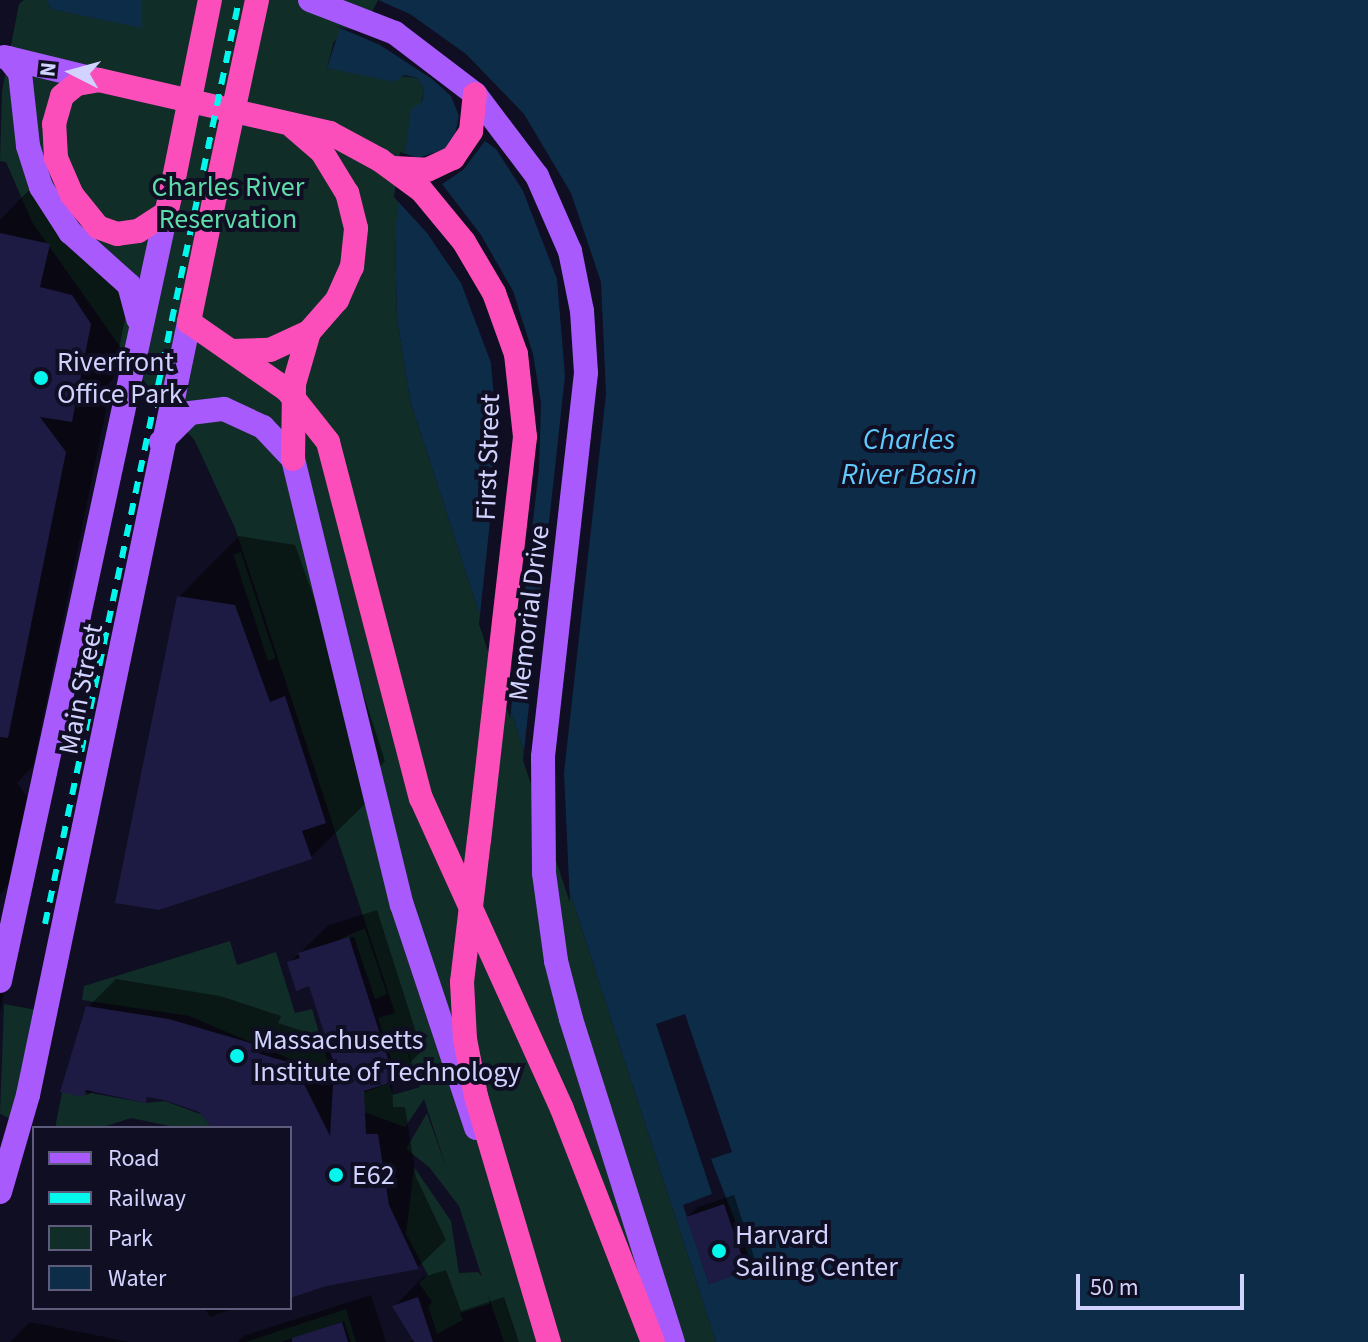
<!DOCTYPE html>
<style>
body{margin:0}
#map{position:relative;width:1368px;height:1342px;overflow:hidden;background:#0f0e23;font-family:"Source Sans 3",sans-serif}
div>[style]{position:absolute}
.green>*{inset:0;background:#112d28;transform-origin:0 0}
.water>*{inset:0;background:#0d2c48}
.pier>*{inset:0;background:#0f0e23}
.shadow>*{inset:0;background:#0007}
.building>*{inset:0;background:#1d1b44;transform-origin:0 0}
.primary>*{height:24px;margin:-12px;padding:0 12px;transform-origin:12px;border-radius:12px;background:#a85afc}
.highway>*{height:24px;margin:-12px;padding:0 12px;transform-origin:12px;border-radius:12px;background:#fc4eba}
.rail>*{height:6px;margin-top:-3px;transform-origin:0;background:repeating-linear-gradient(90deg,#04f7ed 0 12px,transparent 0 22px)}
.highway-bridge>*{height:24px;margin:-12px;padding:0 12px;transform-origin:12px;border-radius:12px;background:#fc4eba}
.dots>*{width:22px;height:22px;translate:-50% -50%;box-sizing:border-box;border:4px solid #0f0e23;border-radius:50%}
span{translate:-50% -50%;white-space:nowrap;text-align:center;line-height:1.15;-webkit-text-stroke:8px #0f0e23;paint-order:stroke}
.park-label{font-size:28px;color:#5eddab}
.poi-label{font-size:28px;color:#d1d2fe}
.left{translate:0 -50%;text-align:left}
.street-label{font-size:28px;color:#d1d2fe}
.water-label{font-size:30px;color:#60cafd;font-style:italic}
.legend{position:absolute;left:32px;top:1126px;width:260px;height:184px;box-sizing:border-box;background:#0f0e23;border:2px solid #5d5c7b;margin:0;padding:10px 14px;list-style:none;font-size:24px;color:#d1d2fe}
.legend li{display:flex;align-items:center;gap:16px;height:40px}
.legend b{width:40px;border:2px solid #5d5c7b}
.north{position:absolute;left:32px;top:32px;width:80px;height:80px;-webkit-text-stroke:6px #0f0e23;paint-order:stroke;rotate:276deg;font-size:22px;font-weight:700;line-height:32px;text-align:center;color:#d1d2fe}
.north::after{content:'';display:block;margin:auto;width:28px;height:36px;background:#d1d2fe;clip-path:polygon(50% 0,100% 100%,50% 72%,0 100%)}
.scale{position:absolute;left:1076px;top:1274px;width:168px;height:36px;box-sizing:border-box;border:4px solid #d1d2fe;border-top:0;padding-left:10px;font-size:24px;line-height:28px;white-space:nowrap;color:#d1d2fe;-webkit-text-stroke:6px #0f0e23;paint-order:stroke}
</style>
<div id="map">
<div class="green">
<div style="clip-path:polygon(24px 0,47px 0,51px 9px,142px 27px,142px 0,382px 0,363px 37px,334px 41px,327px 68px,417px 78px,424px 89px,395px 231px,397px 318px,410px 400px,716px 1342px,504px 1342px,488px 1295px,490px 1304px,460px 1313px,463px 1320px,437px 1334px,428px 1306px,432px 1302px,419px 1283px,428px 1275px,406px 1234px,414px 1167px,451px 1221px,459px 1273px,478px 1272px,482px 1277px,459px 1206px,429px 1167px,406px 1149px,427px 1113px,448px 1173px,424px 1099px,405px 1127px,356px 1109px,352px 1097px,389px 1083px,393px 1095px,420px 1087px,404px 1041px,414px 1075px,398px 1080px,378px 1018px,395px 1013px,235px 528px,195px 441px,145px 382px,32px 222px,6px 162px,0 161px,2px 91px,19px 4px)"></div>
<div style="left:241px;top:552px;width:112px;height:8px;rotate:72deg"></div>
<div style="clip-path:polygon(365px 928px,387px 994px,375px 999px,354px 937px,340px 939px)"></div>
<div style="clip-path:polygon(230px 941px,237px 965px,276px 952px,295px 1013px,312px 1009px,332px 1077px,189px 1016px,82px 1000px,84px 986px)"></div>
<div style="clip-path:polygon(4px 1004px,37px 1010px,13px 1120px,0 1114px)"></div>
<div style="clip-path:polygon(63px 1088px,146px 1103px,165px 1101px,219px 1121px,216px 1128px,179px 1128px,131px 1118px,100px 1128px,55px 1128px)"></div>
<div style="clip-path:polygon(346px 1309px,356px 1342px,351px 1342px,344px 1321px,281px 1342px,246px 1342px)"></div>
</div>
<div class="water">
<div style="clip-path:polygon(47px 0,142px 0,142px 28px,51px 9px)"></div>
<div style="clip-path:polygon(382px 0,1368px 0,1368px 1342px,716px 1342px,410px 400px,397px 318px,395px 231px,411px 109px,422px 102px,424px 89px,417px 78px,404px 75px,394px 82px,327px 68px,340px 28px,363px 37px)"></div>
</div>
<div class="pier">
<div style="clip-path:polygon(378px 0,410px 14px,466px 54px,524px 114px,571px 193px,601px 282px,606px 394px,564px 773px,570px 903px,523px 760px,565px 376px,557px 279px,523px 191px,496px 149px,485px 141px,463px 170px,442px 184px,481px 235px,513px 291px,533px 354px,541px 403px,539px 469px,510px 718px,479px 624px,498px 447px,491px 363px,461px 283px,427px 233px,394px 197px,400px 152px,418px 158px,445px 149px,455px 135px,459px 116px,451px 96px,432px 79px,380px 45px,336px 26px,362px 32px)"></div>
<div style="clip-path:polygon(685px 1014px,732px 1152px,711px 1159px,751px 1262px,749px 1270px,709px 1284px,683px 1205px,712px 1194px,656px 1024px)"></div>
</div>
<div class="shadow">
<div style="clip-path:polygon(29px 190px,89px 203px,80px 246px,122px 262px,130px 294px,113px 379px,96px 396px,106px 410px,33px 766px,17px 783px,27px 797px,8px 886px,0 894px,0 220px)"></div>
<div style="clip-path:polygon(239px 536px,295px 545px,330px 643px,345px 637px,385px 761px,366px 781px,372px 797px,311px 857px,179px 597px)"></div>
<div style="clip-path:polygon(377px 910px,422px 1051px,392px 1080px,393px 1107px,405px 1107px,416px 1177px,446px 1240px,418px 1267px,325px 1284px,290px 1296px,290px 1128px,215px 1128px,200px 1110px,149px 1096px,145px 1100px,94px 1090px,88px 1095px,62px 1091px,88px 1007px,116px 979px,220px 996px,281px 1016px,278px 1023px,322px 1037px,333px 1053px,311px 984px,289px 963px,329px 925px)"></div>
<div style="clip-path:polygon(0 919px,19px 923px,0 1012px)"></div>
<div style="clip-path:polygon(734px 1195px,755px 1260px,746px 1269px,688px 1216px,698px 1207px)"></div>
<div style="clip-path:polygon(446px 1270px,461px 1311px,504px 1297px,519px 1342px,410px 1342px,414px 1338px,395px 1306px,423px 1277px)"></div>
<div style="clip-path:polygon(371px 1295px,386px 1342px,238px 1342px,243px 1336px)"></div>
<div style="clip-path:polygon(205px 1308px,234px 1308px,210px 1317px)"></div>
<div style="clip-path:polygon(30px 1322px,130px 1342px,10px 1342px)"></div>
</div>
<div class="building">
<div style="clip-path:polygon(0 233px,50px 244px,40px 287px,72px 295px,91px 324px,72px 422px,40px 417px,66px 452px,8px 738px,0 737px)"></div>
<div style="clip-path:polygon(177px 596px,235px 605px,270px 702px,285px 696px,326px 823px,302px 831px,312px 859px,159px 910px,115px 903px)"></div>
<div style="clip-path:polygon(349px 937px,395px 1081px,364px 1091px,366px 1134px,378px 1134px,389px 1205px,419px 1269px,326px 1286px,290px 1298px,290px 1128px,212px 1128px,199px 1112px,164px 1100px,147px 1097px,146px 1103px,86px 1090px,84px 1097px,60px 1092px,86px 1006px,169px 1019px,254px 1044px,251px 1051px,294px 1064px,330px 1136px,333px 1084px,340px 1082px,309px 986px,296px 991px,287px 962px,300px 958px,298px 953px)"></div>
<div style="left:724px;top:1204px;width:71px;height:40px;rotate:71deg"></div>
<div style="clip-path:polygon(418px 1297px,433px 1342px,414px 1342px,392px 1306px)"></div>
<div style="clip-path:polygon(342px 1322px,348px 1342px,292px 1342px,292px 1338px)"></div>
</div>
<div class="primary">
<div style="left:310px;top:0;width:91px;rotate:21.2deg"></div>
<div style="left:395px;top:33px;width:101px;rotate:37.3deg"></div>
<div style="left:475px;top:94px;width:103px;rotate:52.9deg"></div>
<div style="left:537px;top:176px;width:82px;rotate:66.3deg"></div>
<div style="left:570px;top:251px;width:61px;rotate:78.7deg"></div>
<div style="left:582px;top:311px;width:62px;rotate:86.3deg"></div>
<div style="left:586px;top:373px;width:386px;rotate:96.4deg"></div>
<div style="left:543px;top:757px;width:116px;rotate:89.5deg"></div>
<div style="left:544px;top:873px;width:89px;rotate:82.2deg"></div>
<div style="left:556px;top:961px;width:60px;rotate:75.5deg"></div>
<div style="left:571px;top:1019px;width:339px;rotate:72.5deg"></div>
<div style="left:4px;top:57px;width:98px;rotate:13.6deg"></div>
<div style="left:8px;top:58px;width:19px;rotate:51deg"></div>
<div style="left:20px;top:73px;width:73px;rotate:83.7deg"></div>
<div style="left:28px;top:146px;width:43px;rotate:72.4deg"></div>
<div style="left:41px;top:187px;width:54px;rotate:57.2deg"></div>
<div style="left:70px;top:232px;width:79px;rotate:41.9deg"></div>
<div style="left:129px;top:285px;width:35px;rotate:75deg"></div>
<div style="left:161px;top:442px;width:41px;rotate:-45deg"></div>
<div style="left:190px;top:413px;width:34px;rotate:-7deg"></div>
<div style="left:224px;top:409px;width:43px;rotate:24.8deg"></div>
<div style="left:263px;top:427px;width:44px;rotate:46.8deg"></div>
<div style="left:293px;top:459px;width:459px;rotate:76.3deg"></div>
<div style="left:402px;top:905px;width:235px;rotate:71.6deg"></div>
<div style="left:0;top:981px;width:786px;rotate:-77.8deg"></div>
<div style="left:0;top:1192px;width:101px;rotate:-73.9deg"></div>
<div style="left:28px;top:1095px;width:790px;rotate:-78.23deg"></div>
</div>
<div class="highway">
<div style="left:394px;top:168px;width:33px;rotate:3deg"></div>
<div style="left:427px;top:170px;width:29px;rotate:-25deg"></div>
<div style="left:453px;top:158px;width:32px;rotate:-56deg"></div>
<div style="left:471px;top:131px;width:37px;rotate:-84deg"></div>
<div style="left:172px;top:188px;width:26px;rotate:103deg"></div>
<div style="left:166px;top:213px;width:33px;rotate:147deg"></div>
<div style="left:138px;top:231px;width:21px;rotate:172deg"></div>
<div style="left:117px;top:234px;width:20px;rotate:-160deg"></div>
<div style="left:98px;top:227px;width:41px;rotate:-129.1deg"></div>
<div style="left:72px;top:195px;width:40px;rotate:-113.4deg"></div>
<div style="left:56px;top:158px;width:34px;rotate:-93deg"></div>
<div style="left:54px;top:124px;width:29px;rotate:-74deg"></div>
<div style="left:62px;top:96px;width:19px;rotate:-39deg"></div>
<div style="left:77px;top:84px;width:22px;rotate:-10deg"></div>
<div style="left:99px;top:80px;width:237px;rotate:12.9deg"></div>
<div style="left:330px;top:133px;width:57px;rotate:28.4deg"></div>
<div style="left:380px;top:160px;width:52px;rotate:36.4deg"></div>
<div style="left:422px;top:191px;width:66px;rotate:50.5deg"></div>
<div style="left:464px;top:242px;width:59px;rotate:59.5deg"></div>
<div style="left:494px;top:293px;width:65px;rotate:70.2deg"></div>
<div style="left:516px;top:354px;width:83px;rotate:83.8deg"></div>
<div style="left:525px;top:437px;width:405px;rotate:96.5deg"></div>
<div style="left:215px;top:196px;width:129px;rotate:101.7deg"></div>
<div style="left:189px;top:322px;width:119px;rotate:34.8deg"></div>
<div style="left:287px;top:390px;width:66px;rotate:51.7deg"></div>
<div style="left:328px;top:442px;width:368px;rotate:75.4deg"></div>
<div style="left:421px;top:798px;width:341px;rotate:65.6deg"></div>
<div style="left:562px;top:1109px;width:250px;rotate:68.7deg"></div>
<div style="left:232px;top:351px;width:38px;rotate:-2deg"></div>
<div style="left:270px;top:350px;width:43px;rotate:-24.8deg"></div>
<div style="left:309px;top:332px;width:43px;rotate:-48.8deg"></div>
<div style="left:337px;top:300px;width:36px;rotate:-66deg"></div>
<div style="left:352px;top:267px;width:39px;rotate:-84deg"></div>
<div style="left:356px;top:228px;width:36px;rotate:-104deg"></div>
<div style="left:347px;top:193px;width:48px;rotate:-121.4deg"></div>
<div style="left:322px;top:152px;width:38px;rotate:-139deg"></div>
<div style="left:293px;top:459px;width:75px;rotate:-89.2deg"></div>
<div style="left:294px;top:384px;width:54px;rotate:-73.9deg"></div>
<div style="left:462px;top:982px;width:57px;rotate:87deg"></div>
<div style="left:465px;top:1039px;width:58px;rotate:79.1deg"></div>
<div style="left:476px;top:1096px;width:257px;rotate:73.5deg"></div>
</div>
<div class="rail">
<div style="left:45px;top:924px;width:944px;rotate:-78.14deg"></div>
</div>
<div class="highway-bridge">
<div style="left:172px;top:188px;width:192px;rotate:-78.6deg"></div>
<div style="left:215px;top:196px;width:200px;rotate:-77.9deg"></div>
<div style="left:462px;top:982px;width:144px;rotate:-83.2deg"></div>
</div>
<div class="dots">
<div style="left:41px;top:378px;background:#04f7ed"></div>
<div style="left:237px;top:1056px;background:#04f7ed"></div>
<div style="left:336px;top:1175px;background:#04f7ed"></div>
<div style="left:719px;top:1251px;background:#04f7ed"></div>
</div>
<div class="park-label">
<span style="left:228px;top:203px">Charles River<br>Reservation</span>
</div>
<div class="poi-label">
<span class="left" style="left:57px;top:378px">Riverfront<br>Office Park</span>
<span class="left" style="left:253px;top:1056px">Massachusetts<br>Institute of Technology</span>
<span class="left" style="left:352px;top:1175px">E62</span>
<span class="left" style="left:735px;top:1251px">Harvard<br>Sailing Center</span>
</div>
<div class="street-label">
<span style="left:488px;top:457px;rotate:-88deg">First Street</span>
<span style="left:529px;top:613px;rotate:-83deg">Memorial Drive</span>
<span style="left:81px;top:689px;rotate:-79deg">Main Street</span>
</div>
<div class="water-label">
<span style="left:909px;top:457px">Charles<br>River Basin</span>
</div>
<ul class="legend">
<li><b style="height:10px;background:#a85afc"></b>Road</li>
<li><b style="height:10px;background:#04f7ed"></b>Railway</li>
<li><b style="height:22px;background:#112d28"></b>Park</li>
<li><b style="height:22px;background:#0d2c48"></b>Water</li>
</ul>
<div class="north">N</div>
<div class="scale">50 m</div>
</div>
